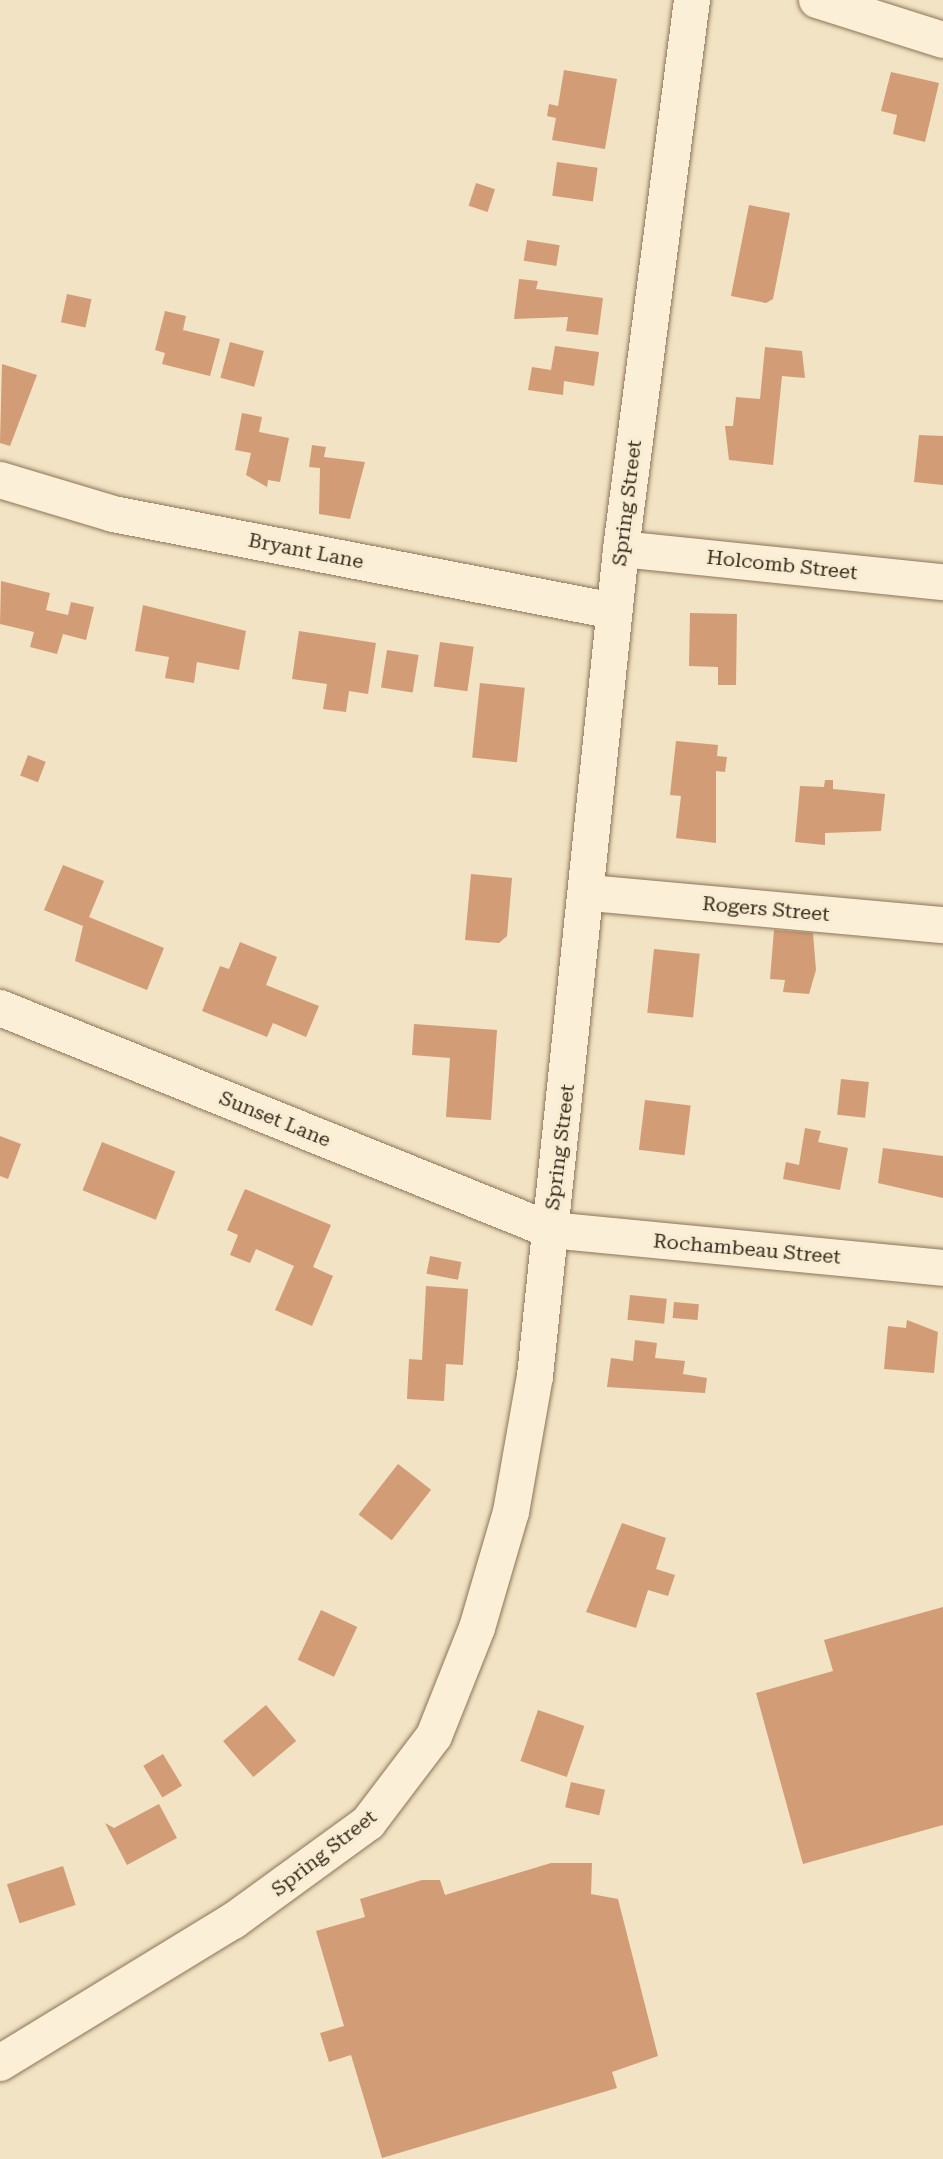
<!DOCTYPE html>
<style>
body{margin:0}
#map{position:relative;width:943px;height:2159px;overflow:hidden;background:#f1e3c3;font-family:"Roboto Serif",serif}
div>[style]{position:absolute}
.building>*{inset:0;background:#d29c77;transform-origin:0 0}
.roads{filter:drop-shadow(0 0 2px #8d7458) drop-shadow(0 0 2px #8d7458)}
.minor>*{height:36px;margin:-18px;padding:0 18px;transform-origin:18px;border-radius:18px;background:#fbf0d7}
span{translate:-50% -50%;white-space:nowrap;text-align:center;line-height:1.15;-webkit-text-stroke:6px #f8edd3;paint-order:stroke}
.street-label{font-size:20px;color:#3c2c1e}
</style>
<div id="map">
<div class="building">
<div style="clip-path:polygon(564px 70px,617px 79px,605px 149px,552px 140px,556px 118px,547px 116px,549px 104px,558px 106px)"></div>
<div style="clip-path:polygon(891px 72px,939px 83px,925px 142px,893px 134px,897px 115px,881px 111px)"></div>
<div style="left:557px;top:162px;width:41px;height:34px;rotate:8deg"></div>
<div style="left:476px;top:183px;width:20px;height:24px;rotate:18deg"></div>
<div style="clip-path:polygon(749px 205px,790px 213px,773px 299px,766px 303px,731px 296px)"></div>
<div style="left:527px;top:240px;width:33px;height:21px;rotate:9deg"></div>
<div style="clip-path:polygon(519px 279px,538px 281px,536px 289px,603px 298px,598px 335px,566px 331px,568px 317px,514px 319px)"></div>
<div style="left:67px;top:294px;width:25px;height:29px;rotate:12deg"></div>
<div style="clip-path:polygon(165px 311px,186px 316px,183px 330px,220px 339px,210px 376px,162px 364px,165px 353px,155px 350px)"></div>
<div style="left:230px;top:342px;width:35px;height:37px;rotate:15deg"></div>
<div style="clip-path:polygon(555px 346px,599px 352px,594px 386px,564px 381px,563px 395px,528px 390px,532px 367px,551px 370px)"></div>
<div style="clip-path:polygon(765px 347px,802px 351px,805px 378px,782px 376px,773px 465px,729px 460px,725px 426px,733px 426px,736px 397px,760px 399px)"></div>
<div style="clip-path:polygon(2px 364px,37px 375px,10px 446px,0 443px)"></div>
<div style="clip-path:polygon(242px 413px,262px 417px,259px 432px,289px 438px,280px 482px,268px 480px,267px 487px,246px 475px,251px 453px,235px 450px)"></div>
<div style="clip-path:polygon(919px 435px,943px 436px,943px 485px,914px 482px)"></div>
<div style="clip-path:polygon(312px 445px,326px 447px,324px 457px,365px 462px,350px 519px,319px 514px,320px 468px,309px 467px)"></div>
<div style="clip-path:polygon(1px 581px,50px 593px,46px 610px,68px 615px,71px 602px,94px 607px,86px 640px,63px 634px,57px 654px,30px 647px,34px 632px,0 624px)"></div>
<div style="clip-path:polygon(143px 605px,246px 631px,239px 670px,197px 662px,194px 683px,165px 678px,169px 657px,135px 651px)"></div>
<div style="clip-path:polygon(690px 613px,737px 614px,736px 685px,718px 685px,718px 667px,689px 666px)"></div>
<div style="clip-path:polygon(299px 631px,376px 643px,368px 694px,349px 691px,346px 712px,323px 709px,327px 684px,292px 679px)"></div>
<div style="left:440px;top:642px;width:34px;height:45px;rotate:8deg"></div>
<div style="left:387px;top:650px;width:32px;height:38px;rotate:9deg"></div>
<div style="left:480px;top:683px;width:45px;height:75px;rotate:6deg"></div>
<div style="clip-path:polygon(676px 741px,718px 745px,717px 756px,727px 757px,725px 772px,716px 771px,716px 843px,676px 838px,681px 796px,670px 795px)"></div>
<div style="left:28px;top:755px;width:19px;height:22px;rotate:21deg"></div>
<div style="clip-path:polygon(825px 780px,833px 780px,833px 789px,885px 794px,881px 831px,825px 833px,825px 845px,795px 842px,800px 786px,824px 787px)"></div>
<div style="clip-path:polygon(63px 865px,104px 881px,89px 917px,164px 948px,147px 990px,75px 961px,83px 926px,44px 910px)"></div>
<div style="clip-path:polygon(471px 874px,512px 878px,507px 936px,499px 943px,465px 940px)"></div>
<div style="clip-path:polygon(774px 930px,813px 933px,816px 970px,809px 994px,783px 992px,785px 980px,770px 979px)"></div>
<div style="clip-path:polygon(240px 942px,277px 957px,266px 985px,319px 1006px,306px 1037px,273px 1023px,267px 1037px,202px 1011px,220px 966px,229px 969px)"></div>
<div style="left:654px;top:949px;width:46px;height:64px;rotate:6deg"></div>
<div style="clip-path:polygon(414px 1024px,497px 1030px,491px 1120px,446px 1117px,450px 1058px,412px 1055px)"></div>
<div style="left:841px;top:1079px;width:28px;height:36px;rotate:6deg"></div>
<div style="left:645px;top:1100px;width:46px;height:50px;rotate:7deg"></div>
<div style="clip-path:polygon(805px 1128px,821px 1131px,818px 1142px,848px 1148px,840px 1190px,783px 1179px,786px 1162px,799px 1165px)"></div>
<div style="clip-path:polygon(0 1136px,21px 1144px,8px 1179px,0 1176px)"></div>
<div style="left:102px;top:1142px;width:79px;height:52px;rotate:22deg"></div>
<div style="clip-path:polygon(883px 1148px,943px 1156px,943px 1198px,878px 1183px)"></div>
<div style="clip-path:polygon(245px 1189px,331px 1225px,313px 1267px,333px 1276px,312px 1326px,275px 1310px,294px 1266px,256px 1249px,250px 1263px,230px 1255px,238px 1235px,227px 1230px)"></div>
<div style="left:430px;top:1256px;width:32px;height:18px;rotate:11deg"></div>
<div style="clip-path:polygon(426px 1286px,468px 1289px,463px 1365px,446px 1364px,444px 1401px,407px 1399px,409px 1359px,422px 1360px)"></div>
<div style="left:630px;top:1295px;width:37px;height:25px;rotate:6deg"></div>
<div style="left:674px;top:1302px;width:25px;height:16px;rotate:5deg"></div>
<div style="clip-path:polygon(907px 1320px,938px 1332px,934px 1373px,884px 1369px,888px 1326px,906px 1328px)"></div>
<div style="clip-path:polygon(635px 1340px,657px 1343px,655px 1358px,685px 1361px,683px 1374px,707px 1378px,705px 1393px,607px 1387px,611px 1358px,633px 1361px)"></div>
<div style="left:398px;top:1464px;width:42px;height:64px;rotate:38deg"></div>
<div style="clip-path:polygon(622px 1523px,666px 1538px,656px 1569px,675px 1575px,668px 1596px,648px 1590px,636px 1628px,586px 1612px)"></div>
<div style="clip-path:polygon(943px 1607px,943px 1825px,803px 1864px,756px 1693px,833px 1671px,824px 1640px)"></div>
<div style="left:321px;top:1610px;width:40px;height:55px;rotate:25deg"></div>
<div style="left:266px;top:1705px;width:47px;height:56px;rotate:50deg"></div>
<div style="left:538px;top:1710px;width:49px;height:54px;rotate:19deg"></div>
<div style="left:163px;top:1754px;width:37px;height:23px;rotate:59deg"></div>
<div style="left:571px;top:1782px;width:35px;height:26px;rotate:13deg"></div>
<div style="clip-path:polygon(159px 1804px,177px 1838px,127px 1865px,105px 1823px,114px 1828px)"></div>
<div style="clip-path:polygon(551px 1863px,592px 1863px,591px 1894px,618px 1899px,658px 2056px,612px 2072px,617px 2088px,382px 2158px,351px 2055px,329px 2062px,320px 2033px,344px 2026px,316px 1931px,365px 1917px,360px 1899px,422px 1880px,440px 1880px,445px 1895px)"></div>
<div style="left:63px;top:1866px;width:41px;height:59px;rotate:72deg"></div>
</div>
<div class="roads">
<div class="minor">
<div style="left:817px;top:0;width:132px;rotate:17.6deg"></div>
<div style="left:0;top:480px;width:118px;rotate:16.7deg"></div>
<div style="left:113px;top:514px;width:510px;rotate:10.96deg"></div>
<div style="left:621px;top:549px;width:324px;rotate:5.9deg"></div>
<div style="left:590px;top:893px;width:354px;rotate:5.2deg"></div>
<div style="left:0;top:1008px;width:593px;rotate:21.98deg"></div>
<div style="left:550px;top:1230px;width:395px;rotate:5.5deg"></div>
<div style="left:0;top:2063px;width:273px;rotate:-31.4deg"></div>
<div style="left:233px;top:1921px;width:167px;rotate:-36deg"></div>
<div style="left:368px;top:1823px;width:109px;rotate:-52.8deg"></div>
<div style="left:434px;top:1736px;width:116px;rotate:-68.3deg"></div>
<div style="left:477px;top:1628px;width:121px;rotate:-73.7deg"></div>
<div style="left:511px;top:1512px;width:138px;rotate:-80deg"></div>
<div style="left:535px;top:1376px;width:831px;rotate:-84.06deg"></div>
<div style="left:621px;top:549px;width:554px;rotate:-82.63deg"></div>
</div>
</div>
<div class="street-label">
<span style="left:627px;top:503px;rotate:-83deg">Spring Street</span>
<span style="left:306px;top:551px;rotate:11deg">Bryant Lane</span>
<span style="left:782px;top:565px;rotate:6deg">Holcomb Street</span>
<span style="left:766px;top:909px;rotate:5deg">Rogers Street</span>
<span style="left:275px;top:1119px;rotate:22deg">Sunset Lane</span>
<span style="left:560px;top:1147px;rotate:-83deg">Spring Street</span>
<span style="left:747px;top:1249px;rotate:5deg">Rochambeau Street</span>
<span style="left:324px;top:1853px;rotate:-38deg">Spring Street</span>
</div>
</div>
